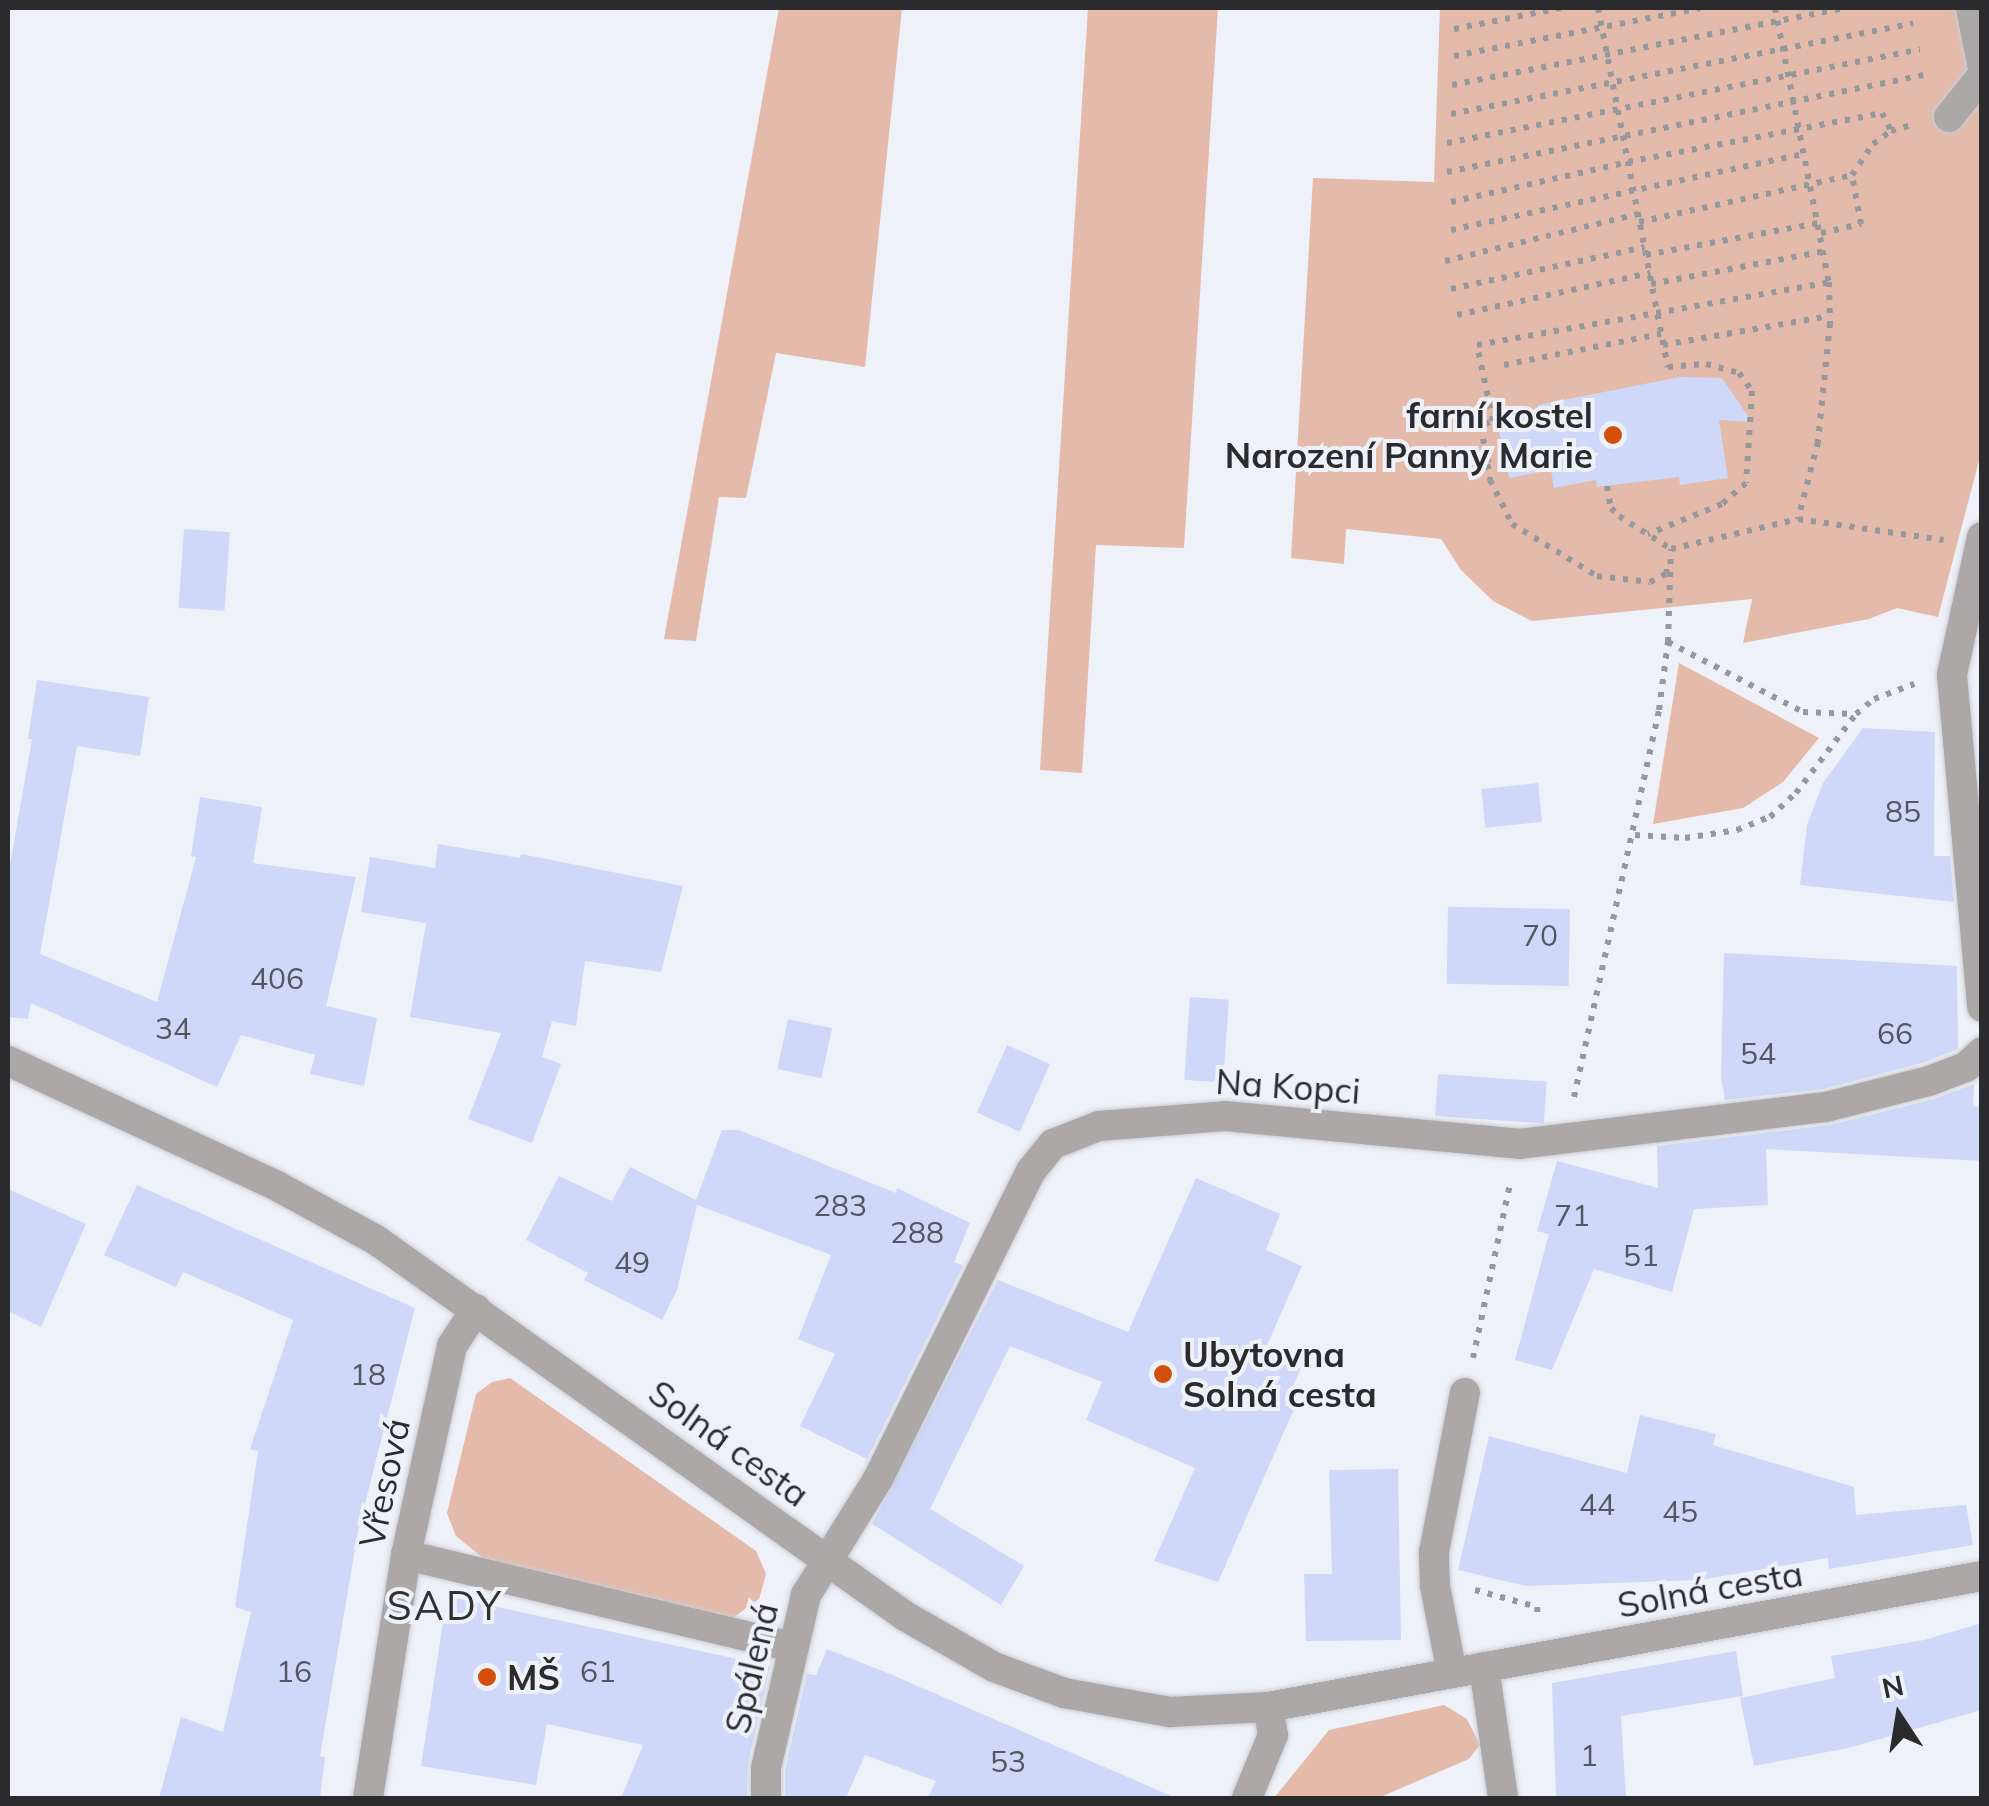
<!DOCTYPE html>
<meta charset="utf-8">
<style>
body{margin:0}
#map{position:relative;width:1989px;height:1806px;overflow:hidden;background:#eff1f8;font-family:Mulish,sans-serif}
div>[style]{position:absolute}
.green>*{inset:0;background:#e4baaa}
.building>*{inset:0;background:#cfd8f9;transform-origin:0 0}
.path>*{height:6px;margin-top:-3px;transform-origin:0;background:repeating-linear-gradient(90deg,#97989d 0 5px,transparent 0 13px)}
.roads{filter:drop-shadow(0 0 2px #cccdd4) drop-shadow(0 0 2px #cccdd4)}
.minor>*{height:30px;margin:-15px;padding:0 15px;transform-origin:15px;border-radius:15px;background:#aba8a7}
.dots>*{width:28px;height:28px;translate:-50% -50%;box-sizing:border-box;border:5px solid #eff1f8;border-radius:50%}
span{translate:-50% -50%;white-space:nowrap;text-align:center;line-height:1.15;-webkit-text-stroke:8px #eff1f8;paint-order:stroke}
.number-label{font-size:30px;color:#545661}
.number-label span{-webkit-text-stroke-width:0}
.poi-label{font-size:35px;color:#2b2b2e;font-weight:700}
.right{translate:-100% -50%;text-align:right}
.left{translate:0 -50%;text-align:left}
.street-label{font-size:35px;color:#2b2b2e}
.quarter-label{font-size:40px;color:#2f3135;letter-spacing:2.5px}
.frame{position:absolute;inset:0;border:10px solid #2b2b2e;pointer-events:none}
.north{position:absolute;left:1849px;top:1666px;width:100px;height:100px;-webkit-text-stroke:8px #eff1f8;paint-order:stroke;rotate:348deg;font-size:28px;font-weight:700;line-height:40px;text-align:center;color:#2b2b2e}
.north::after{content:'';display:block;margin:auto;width:35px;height:45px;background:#2b2b2e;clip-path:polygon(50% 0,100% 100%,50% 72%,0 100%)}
</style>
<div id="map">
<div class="green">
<div style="clip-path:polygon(779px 8px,902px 8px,865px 367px,776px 353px,746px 498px,719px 497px,696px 641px,664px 639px)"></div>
<div style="clip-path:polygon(1088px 8px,1218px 8px,1184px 548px,1096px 545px,1082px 773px,1040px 770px)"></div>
<div style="clip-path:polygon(1440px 8px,1981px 8px,1981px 453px,1938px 617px,1897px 608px,1869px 619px,1743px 643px,1752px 599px,1532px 621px,1493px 601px,1461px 570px,1441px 539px,1346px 529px,1344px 564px,1291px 558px,1313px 178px,1434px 182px)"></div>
<div style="clip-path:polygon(1679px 663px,1819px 738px,1783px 782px,1743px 808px,1653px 824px)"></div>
<div style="clip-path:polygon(510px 1378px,756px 1551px,766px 1574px,759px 1599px,731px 1619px,488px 1562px,456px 1536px,447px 1513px,476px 1394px,492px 1382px)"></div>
<div style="clip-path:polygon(1444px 1705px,1467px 1719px,1480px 1745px,1469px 1759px,1378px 1798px,1274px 1798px,1329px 1730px)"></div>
</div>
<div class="building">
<div style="clip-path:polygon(1680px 377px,1722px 378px,1752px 422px,1719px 420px,1728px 478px,1680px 485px,1679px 477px,1597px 487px,1596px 480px,1554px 488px,1551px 470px,1509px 478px,1499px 431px,1542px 423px,1538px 405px)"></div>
<div style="left:184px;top:529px;width:46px;height:79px;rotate:4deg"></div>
<div style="clip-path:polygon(37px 680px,149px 697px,140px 756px,77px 746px,40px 954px,157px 1002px,196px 857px,191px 856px,200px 797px,262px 807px,253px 863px,356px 877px,326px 1006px,377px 1018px,364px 1086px,310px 1074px,315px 1055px,241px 1035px,217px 1087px,31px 1003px,28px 1019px,8px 1017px,8px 876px,32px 739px,28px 739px)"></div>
<div style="clip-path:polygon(1863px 728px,1935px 732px,1934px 856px,1950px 856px,1954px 902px,1800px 885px,1807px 825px,1823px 783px)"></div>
<div style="left:1538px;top:783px;width:39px;height:57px;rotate:84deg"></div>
<div style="clip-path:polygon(438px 844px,520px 858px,521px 854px,683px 886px,661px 972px,585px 961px,576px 1026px,552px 1021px,542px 1057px,561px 1064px,532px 1143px,468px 1119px,501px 1033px,410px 1017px,426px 923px,361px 912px,370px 857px,435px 868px)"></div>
<div style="left:1570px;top:909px;width:77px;height:122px;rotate:91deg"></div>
<div style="clip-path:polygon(1724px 953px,1957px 966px,1958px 1049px,1923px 1063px,1823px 1089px,1725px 1100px,1721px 1077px)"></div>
<div style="left:1190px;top:997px;width:39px;height:83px;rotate:4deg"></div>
<div style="left:788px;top:1019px;width:45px;height:51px;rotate:12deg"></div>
<div style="left:1007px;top:1045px;width:47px;height:74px;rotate:24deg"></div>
<div style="left:1438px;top:1074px;width:109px;height:42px;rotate:4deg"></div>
<div style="clip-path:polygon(1974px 1084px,1973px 1106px,1982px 1107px,1982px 1161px,1766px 1149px,1768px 1205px,1694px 1209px,1672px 1292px,1594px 1269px,1552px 1370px,1515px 1360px,1549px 1234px,1537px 1231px,1557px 1161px,1658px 1188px,1657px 1146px,1830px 1125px,1934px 1099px)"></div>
<div style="clip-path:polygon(722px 1130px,739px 1130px,896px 1193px,897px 1188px,970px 1223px,954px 1262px,963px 1266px,867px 1459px,800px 1426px,835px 1354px,798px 1339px,831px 1255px,697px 1205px,677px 1290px,662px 1320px,584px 1280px,588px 1273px,526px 1240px,559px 1176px,612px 1201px,630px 1167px,696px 1200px)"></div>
<div style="clip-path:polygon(1196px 1178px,1280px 1214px,1266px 1250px,1302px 1266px,1264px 1352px,1301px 1368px,1285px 1405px,1294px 1409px,1218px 1582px,1154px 1561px,1195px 1468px,1086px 1420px,1102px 1382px,1010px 1346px,930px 1509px,1024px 1566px,1001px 1605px,872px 1524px,998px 1280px,1128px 1332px)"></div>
<div style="clip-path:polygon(137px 1185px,415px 1308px,358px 1531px,320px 1756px,325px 1757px,320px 1798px,159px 1798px,181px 1717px,223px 1732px,251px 1612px,235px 1607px,258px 1451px,250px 1449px,293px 1320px,183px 1272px,176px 1287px,104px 1255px)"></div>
<div style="clip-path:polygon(8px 1189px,86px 1224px,41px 1327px,8px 1311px)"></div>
<div style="clip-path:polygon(1640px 1415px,1716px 1434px,1713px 1445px,1854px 1487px,1856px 1515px,1966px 1505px,1973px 1545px,1829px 1569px,1828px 1558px,1700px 1580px,1526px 1586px,1458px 1570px,1489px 1436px,1627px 1473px)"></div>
<div style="clip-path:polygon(1398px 1469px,1401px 1640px,1306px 1641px,1304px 1574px,1332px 1574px,1329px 1470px)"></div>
<div style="clip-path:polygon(447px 1596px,770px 1666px,748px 1764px,747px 1798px,621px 1798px,643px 1745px,547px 1724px,536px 1785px,421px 1766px)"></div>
<div style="clip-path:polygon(1982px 1623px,1982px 1710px,1848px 1748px,1754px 1766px,1740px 1698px,1835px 1678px,1831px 1656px,1924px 1640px)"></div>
<div style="clip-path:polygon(827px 1649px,890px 1674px,1176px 1798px,928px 1798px,936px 1781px,865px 1755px,846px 1798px,785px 1798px,785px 1770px,807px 1674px,816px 1675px)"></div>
<div style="clip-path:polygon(1736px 1651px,1743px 1696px,1621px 1716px,1626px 1798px,1556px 1798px,1552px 1683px)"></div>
</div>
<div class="path">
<div style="left:1598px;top:8px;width:366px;rotate:79deg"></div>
<div style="left:1668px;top:367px;width:38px;rotate:-5deg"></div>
<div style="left:1706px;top:364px;width:34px;rotate:15deg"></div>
<div style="left:1739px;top:373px;width:22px;rotate:54deg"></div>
<div style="left:1752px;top:391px;width:92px;rotate:93.7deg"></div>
<div style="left:1746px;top:483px;width:32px;rotate:139deg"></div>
<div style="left:1722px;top:504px;width:80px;rotate:157.9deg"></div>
<div style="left:1775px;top:8px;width:279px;rotate:78.9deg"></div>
<div style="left:1454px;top:29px;width:109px;rotate:-11.1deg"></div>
<div style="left:1454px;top:56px;width:251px;rotate:-11deg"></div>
<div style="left:1452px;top:85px;width:400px;rotate:-11.1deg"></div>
<div style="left:1451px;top:114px;width:471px;rotate:-11.1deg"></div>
<div style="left:1447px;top:143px;width:482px;rotate:-11.2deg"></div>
<div style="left:1447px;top:172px;width:486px;rotate:-11.5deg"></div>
<div style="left:1451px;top:202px;width:181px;rotate:-12.7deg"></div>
<div style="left:1628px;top:162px;width:259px;rotate:-10.9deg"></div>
<div style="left:1882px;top:113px;width:20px;rotate:63deg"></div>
<div style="left:1639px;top:222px;width:218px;rotate:-12.4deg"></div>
<div style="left:1852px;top:175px;width:37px;rotate:-56deg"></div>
<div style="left:1873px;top:144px;width:22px;rotate:-36deg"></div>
<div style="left:1891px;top:131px;width:22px;rotate:-16deg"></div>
<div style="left:1451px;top:230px;width:361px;rotate:-12.2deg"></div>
<div style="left:1821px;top:233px;width:41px;rotate:-12.7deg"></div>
<div style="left:1861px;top:224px;width:50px;rotate:-100.4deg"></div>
<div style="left:1646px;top:255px;width:176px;rotate:-10.5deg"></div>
<div style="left:1445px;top:261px;width:199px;rotate:-13.7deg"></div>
<div style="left:1651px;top:284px;width:177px;rotate:-10.7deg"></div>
<div style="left:1451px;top:289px;width:198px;rotate:-12.2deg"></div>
<div style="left:1457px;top:315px;width:198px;rotate:-12.3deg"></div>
<div style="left:1663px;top:345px;width:169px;rotate:-9.9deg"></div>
<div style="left:1504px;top:365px;width:160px;rotate:-11.2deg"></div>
<div style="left:1485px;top:424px;width:9px;rotate:-21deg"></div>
<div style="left:1493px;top:421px;width:78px;rotate:-101.9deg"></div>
<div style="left:1477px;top:345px;width:358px;rotate:-10.1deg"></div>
<div style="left:1829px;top:282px;width:41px;rotate:88.6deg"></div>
<div style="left:1830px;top:323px;width:120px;rotate:95.8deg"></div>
<div style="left:1818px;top:442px;width:80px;rotate:104.6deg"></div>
<div style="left:1481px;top:426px;width:55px;rotate:80.5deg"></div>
<div style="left:1490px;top:480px;width:49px;rotate:63.4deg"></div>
<div style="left:1512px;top:524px;width:100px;rotate:31.5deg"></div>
<div style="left:1597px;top:576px;width:53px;rotate:6.5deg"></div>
<div style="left:1650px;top:582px;width:18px;rotate:-27deg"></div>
<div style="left:1666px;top:574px;width:10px;rotate:-79deg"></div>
<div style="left:1486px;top:460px;width:19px;rotate:-16deg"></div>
<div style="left:1607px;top:486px;width:22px;rotate:80deg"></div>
<div style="left:1611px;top:508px;width:11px;rotate:45deg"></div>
<div style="left:1619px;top:516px;width:62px;rotate:32.4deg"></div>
<div style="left:1671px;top:549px;width:130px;rotate:-13.3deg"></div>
<div style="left:1798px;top:519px;width:147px;rotate:8.2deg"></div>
<div style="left:1668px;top:642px;width:152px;rotate:27.4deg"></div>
<div style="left:1803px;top:712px;width:52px;rotate:2.2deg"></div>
<div style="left:1635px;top:835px;width:50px;rotate:3.4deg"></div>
<div style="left:1685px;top:838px;width:53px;rotate:-8.7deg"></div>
<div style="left:1737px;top:830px;width:35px;rotate:-22deg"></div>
<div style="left:1770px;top:817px;width:35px;rotate:-43deg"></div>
<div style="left:1796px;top:793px;width:99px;rotate:-52.8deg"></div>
<div style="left:1856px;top:714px;width:23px;rotate:-40deg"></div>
<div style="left:1874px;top:699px;width:43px;rotate:-20.6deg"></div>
<div style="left:1574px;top:1097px;width:396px;rotate:-77.6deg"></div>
<div style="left:1659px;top:710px;width:69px;rotate:-82.5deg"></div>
<div style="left:1668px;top:642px;width:93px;rotate:-88.2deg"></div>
<div style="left:1473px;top:1358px;width:178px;rotate:-78deg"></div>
<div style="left:1475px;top:1590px;width:64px;rotate:15.3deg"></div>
<div style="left:1537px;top:1607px;width:12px;rotate:85deg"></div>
</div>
<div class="roads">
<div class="minor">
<div style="left:1971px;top:8px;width:57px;rotate:78.9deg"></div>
<div style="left:1949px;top:117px;width:53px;rotate:-51.2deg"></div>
<div style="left:1982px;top:537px;width:141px;rotate:102.3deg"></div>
<div style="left:1952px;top:675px;width:333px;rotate:84.8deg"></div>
<div style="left:8px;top:1061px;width:297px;rotate:24.9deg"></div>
<div style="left:277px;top:1186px;width:113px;rotate:28.6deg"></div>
<div style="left:376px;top:1240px;width:649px;rotate:35.4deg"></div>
<div style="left:905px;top:1616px;width:103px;rotate:29.8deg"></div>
<div style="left:994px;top:1667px;width:75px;rotate:20.4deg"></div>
<div style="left:1064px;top:1693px;width:108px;rotate:10.2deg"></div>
<div style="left:1170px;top:1712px;width:98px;rotate:-2.9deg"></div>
<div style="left:1268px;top:1707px;width:726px;rotate:-10.4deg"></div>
<div style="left:406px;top:1555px;width:397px;rotate:13.4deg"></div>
<div style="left:1484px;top:1667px;width:132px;rotate:81.7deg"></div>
<div style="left:1452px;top:1673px;width:89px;rotate:-101.1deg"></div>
<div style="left:1435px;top:1586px;width:34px;rotate:-92deg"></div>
<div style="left:1434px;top:1552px;width:162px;rotate:-79deg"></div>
<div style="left:368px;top:1798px;width:246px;rotate:-81.1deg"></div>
<div style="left:406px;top:1555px;width:214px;rotate:-77.6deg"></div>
<div style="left:452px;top:1346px;width:44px;rotate:-57deg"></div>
<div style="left:766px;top:1798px;width:30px;rotate:-90deg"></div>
<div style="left:766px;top:1768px;width:178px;rotate:-77deg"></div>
<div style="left:806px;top:1595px;width:137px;rotate:-58.2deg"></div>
<div style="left:878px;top:1479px;width:344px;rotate:-63.6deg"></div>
<div style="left:1031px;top:1171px;width:35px;rotate:-51deg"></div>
<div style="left:1053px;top:1144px;width:49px;rotate:-21.4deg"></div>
<div style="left:1099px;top:1126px;width:126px;rotate:-4.5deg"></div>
<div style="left:1225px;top:1116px;width:295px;rotate:5.4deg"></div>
<div style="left:1519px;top:1144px;width:309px;rotate:-6.9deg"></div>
<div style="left:1826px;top:1107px;width:106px;rotate:-14.2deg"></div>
<div style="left:1929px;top:1081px;width:40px;rotate:-21deg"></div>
<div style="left:1966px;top:1067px;width:22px;rotate:-43deg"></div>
<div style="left:1247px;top:1798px;width:68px;rotate:-67.6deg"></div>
<div style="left:1273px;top:1735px;width:28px;rotate:-100deg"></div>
</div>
</div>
<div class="dots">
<div style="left:1613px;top:435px;background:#d44f0c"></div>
<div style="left:1163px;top:1374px;background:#d44f0c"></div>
<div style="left:487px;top:1677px;background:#d44f0c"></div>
</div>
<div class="number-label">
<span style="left:1903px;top:811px">85</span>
<span style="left:1540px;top:935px">70</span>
<span style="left:277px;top:978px">406</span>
<span style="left:173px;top:1028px">34</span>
<span style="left:1895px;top:1033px">66</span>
<span style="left:1758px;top:1053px">54</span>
<span style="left:840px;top:1205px">283</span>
<span style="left:1572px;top:1215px">71</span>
<span style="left:917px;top:1232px">288</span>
<span style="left:1641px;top:1255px">51</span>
<span style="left:632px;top:1262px">49</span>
<span style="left:368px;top:1374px">18</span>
<span style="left:1597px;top:1504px">44</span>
<span style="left:1680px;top:1511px">45</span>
<span style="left:294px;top:1671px">16</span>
<span style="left:598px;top:1671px">61</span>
<span style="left:1589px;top:1755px">1</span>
<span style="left:1008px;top:1761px">53</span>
</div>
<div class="poi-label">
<span class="right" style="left:1593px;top:435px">farní kostel<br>Narození Panny Marie</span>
<span class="left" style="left:1183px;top:1374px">Ubytovna<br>Solná cesta</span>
<span class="left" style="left:507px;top:1677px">MŠ</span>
</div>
<div class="street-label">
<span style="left:1288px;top:1086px;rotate:4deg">Na Kopci</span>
<span style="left:729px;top:1443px;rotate:36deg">Solná cesta</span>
<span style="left:384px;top:1483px;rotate:-78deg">Vřesová</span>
<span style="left:1710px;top:1589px;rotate:-10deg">Solná cesta</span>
<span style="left:751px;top:1668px;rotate:-77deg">Spálená</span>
</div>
<div class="quarter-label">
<span style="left:445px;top:1605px">SADY</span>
</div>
<div class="frame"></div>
<div class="north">N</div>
</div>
